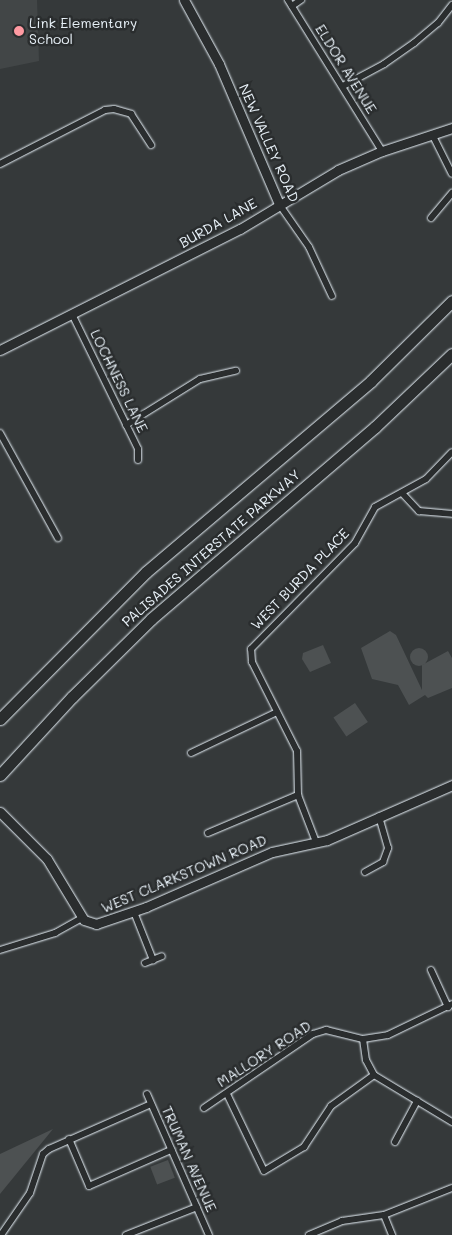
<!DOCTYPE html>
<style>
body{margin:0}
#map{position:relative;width:452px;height:1235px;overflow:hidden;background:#35393a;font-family:Mali,sans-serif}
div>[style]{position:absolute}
.built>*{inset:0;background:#424647}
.green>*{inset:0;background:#4d5152;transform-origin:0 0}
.round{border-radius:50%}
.roads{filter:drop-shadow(0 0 1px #e8f1f8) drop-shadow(0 0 1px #e8f1f8)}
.street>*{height:6px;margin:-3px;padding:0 3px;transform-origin:3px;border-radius:3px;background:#2a2d2e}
.secondary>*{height:9px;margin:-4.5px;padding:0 4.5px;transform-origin:4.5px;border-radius:4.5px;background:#2a2d2e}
.highway>*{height:11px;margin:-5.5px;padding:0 5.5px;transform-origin:5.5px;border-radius:5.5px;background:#2a2d2e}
.dots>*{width:14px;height:14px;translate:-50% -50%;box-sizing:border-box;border:2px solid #2a2d2e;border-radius:50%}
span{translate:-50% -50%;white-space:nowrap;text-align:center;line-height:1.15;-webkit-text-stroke:5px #2a2d2e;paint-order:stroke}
.poi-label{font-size:14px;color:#e8f1f8}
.left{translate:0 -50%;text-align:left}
.street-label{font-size:14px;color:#e8f1f8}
</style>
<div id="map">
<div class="built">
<div style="clip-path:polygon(0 0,37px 0,39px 61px,0 69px)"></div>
</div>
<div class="green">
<div style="clip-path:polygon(390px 631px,396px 635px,422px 690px,422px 665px,448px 651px,452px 658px,452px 688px,428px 698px,425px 695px,409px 705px,398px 685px,372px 679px,361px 648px)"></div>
<div style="clip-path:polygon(323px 645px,331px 663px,310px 672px,302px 659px,303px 653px)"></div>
<div class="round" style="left:410px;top:648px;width:18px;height:18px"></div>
<div style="left:355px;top:703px;width:23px;height:26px;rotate:56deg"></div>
<div style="clip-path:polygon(53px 1129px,0 1194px,0 1154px)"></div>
<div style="left:168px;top:1160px;width:19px;height:19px;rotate:69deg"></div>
</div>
<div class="roads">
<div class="street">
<div style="left:288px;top:0;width:178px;rotate:58.1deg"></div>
<div style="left:292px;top:6px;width:11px;rotate:-34deg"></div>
<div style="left:343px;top:86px;width:47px;rotate:-28.2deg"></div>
<div style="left:384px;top:64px;width:37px;rotate:-35deg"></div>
<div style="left:414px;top:43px;width:31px;rotate:-40deg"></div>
<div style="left:438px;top:23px;width:23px;rotate:-52deg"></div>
<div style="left:433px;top:136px;width:42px;rotate:63.4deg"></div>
<div style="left:0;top:164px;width:118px;rotate:-27.2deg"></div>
<div style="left:105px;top:110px;width:9px;rotate:-6deg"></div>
<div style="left:114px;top:109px;width:18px;rotate:16deg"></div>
<div style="left:131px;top:114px;width:37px;rotate:57deg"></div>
<div style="left:279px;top:204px;width:52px;rotate:55.1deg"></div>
<div style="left:309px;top:247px;width:54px;rotate:64.9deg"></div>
<div style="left:431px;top:218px;width:33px;rotate:-50deg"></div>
<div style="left:72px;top:314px;width:150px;rotate:63.9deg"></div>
<div style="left:138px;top:449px;width:11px;rotate:90deg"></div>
<div style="left:126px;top:425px;width:87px;rotate:-31.9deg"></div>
<div style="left:200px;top:379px;width:37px;rotate:-13deg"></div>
<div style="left:0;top:433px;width:120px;rotate:61.1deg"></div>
<div style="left:402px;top:493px;width:25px;rotate:47deg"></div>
<div style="left:419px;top:511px;width:33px;rotate:5deg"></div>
<div style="left:191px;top:753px;width:95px;rotate:-25.5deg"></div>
<div style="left:208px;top:833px;width:98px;rotate:-22.9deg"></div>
<div style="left:316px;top:842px;width:50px;rotate:-111deg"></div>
<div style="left:298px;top:795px;width:44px;rotate:-91.3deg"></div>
<div style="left:297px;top:751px;width:100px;rotate:-116.8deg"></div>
<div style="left:252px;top:662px;width:13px;rotate:-94deg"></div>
<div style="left:251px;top:649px;width:148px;rotate:-45.5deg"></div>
<div style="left:355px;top:543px;width:41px;rotate:-60.9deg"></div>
<div style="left:375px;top:507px;width:58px;rotate:-28.8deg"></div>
<div style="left:426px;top:479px;width:37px;rotate:-46deg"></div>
<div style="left:365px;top:872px;width:21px;rotate:-29deg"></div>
<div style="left:383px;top:862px;width:15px;rotate:-70deg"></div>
<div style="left:388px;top:848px;width:33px;rotate:-106deg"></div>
<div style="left:134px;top:912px;width:52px;rotate:68.4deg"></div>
<div style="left:0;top:950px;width:58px;rotate:-17.2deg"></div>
<div style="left:55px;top:933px;width:31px;rotate:-29deg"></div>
<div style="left:145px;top:963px;width:18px;rotate:-22deg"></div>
<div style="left:431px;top:970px;width:41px;rotate:65.3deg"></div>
<div style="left:363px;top:1039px;width:21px;rotate:82deg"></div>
<div style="left:366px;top:1060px;width:17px;rotate:62deg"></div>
<div style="left:374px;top:1075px;width:91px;rotate:31.1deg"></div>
<div style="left:147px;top:1094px;width:154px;rotate:66.3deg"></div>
<div style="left:227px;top:1094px;width:85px;rotate:64.3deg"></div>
<div style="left:264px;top:1171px;width:47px;rotate:-31deg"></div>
<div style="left:304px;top:1147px;width:49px;rotate:-56.6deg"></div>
<div style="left:331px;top:1106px;width:53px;rotate:-35.8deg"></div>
<div style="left:204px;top:1108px;width:132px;rotate:-34.2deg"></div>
<div style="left:313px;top:1034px;width:14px;rotate:-17deg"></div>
<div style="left:326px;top:1030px;width:38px;rotate:14deg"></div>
<div style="left:363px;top:1039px;width:25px;rotate:-9deg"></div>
<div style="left:388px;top:1035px;width:71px;rotate:-25.8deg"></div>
<div style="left:69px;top:1139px;width:51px;rotate:66.9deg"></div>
<div style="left:89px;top:1186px;width:90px;rotate:-23.7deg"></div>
<div style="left:395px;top:1142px;width:47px;rotate:-61.8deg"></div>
<div style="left:384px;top:1215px;width:22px;rotate:68deg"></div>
<div style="left:1px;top:1235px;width:51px;rotate:-55.4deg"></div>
<div style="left:30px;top:1193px;width:41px;rotate:-71.6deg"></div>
<div style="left:43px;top:1154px;width:8px;rotate:-40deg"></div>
<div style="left:49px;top:1149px;width:111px;rotate:-23.8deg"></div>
<div style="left:126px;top:1235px;width:76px;rotate:-21.5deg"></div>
<div style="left:309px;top:1235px;width:36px;rotate:-23deg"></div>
<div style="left:342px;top:1221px;width:42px;rotate:-8.1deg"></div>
<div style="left:384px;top:1215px;width:73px;rotate:-21.7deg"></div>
</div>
<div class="secondary">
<div style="left:184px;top:0;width:73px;rotate:61.3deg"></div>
<div style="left:219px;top:64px;width:152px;rotate:66.8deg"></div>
<div style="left:0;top:350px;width:269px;rotate:-26.8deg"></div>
<div style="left:240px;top:229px;width:114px;rotate:-31deg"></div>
<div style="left:338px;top:170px;width:48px;rotate:-23.4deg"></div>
<div style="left:382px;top:151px;width:74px;rotate:-18.2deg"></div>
<div style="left:0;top:812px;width:66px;rotate:45deg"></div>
<div style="left:47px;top:859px;width:71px;rotate:58.8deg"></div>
<div style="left:84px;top:920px;width:13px;rotate:18deg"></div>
<div style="left:96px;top:924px;width:53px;rotate:-18.8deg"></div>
<div style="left:146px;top:907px;width:137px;rotate:-23.6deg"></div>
<div style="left:272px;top:852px;width:56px;rotate:-12.3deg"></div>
<div style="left:327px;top:840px;width:137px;rotate:-23.7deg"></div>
</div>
<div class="highway">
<div style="left:0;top:719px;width:207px;rotate:-45.2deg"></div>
<div style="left:146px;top:572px;width:295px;rotate:-40.3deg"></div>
<div style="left:371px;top:381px;width:114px;rotate:-44.6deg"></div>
<div style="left:0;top:775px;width:106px;rotate:-47.3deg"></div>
<div style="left:72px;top:697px;width:111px;rotate:-44.6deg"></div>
<div style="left:151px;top:619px;width:295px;rotate:-40.6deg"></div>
<div style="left:375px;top:427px;width:106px;rotate:-43.5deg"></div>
</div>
</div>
<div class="dots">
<div style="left:19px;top:31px;background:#ff9aa2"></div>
</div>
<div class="poi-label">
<span class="left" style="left:29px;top:31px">Link Elementary<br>School</span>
</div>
<div class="street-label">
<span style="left:346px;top:69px;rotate:58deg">ELDOR AVENUE</span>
<span style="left:269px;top:143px;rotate:66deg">NEW VALLEY ROAD</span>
<span style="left:218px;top:223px;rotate:-29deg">BURDA LANE</span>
<span style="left:119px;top:381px;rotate:64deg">LOCHNESS LANE</span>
<span style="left:211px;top:548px;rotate:-41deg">PALISADES INTERSTATE PARKWAY</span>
<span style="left:300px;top:579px;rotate:-46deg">WEST BURDA PLACE</span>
<span style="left:184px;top:874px;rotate:-23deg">WEST CLARKSTOWN ROAD</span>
<span style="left:264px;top:1054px;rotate:-33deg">MALLORY ROAD</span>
<span style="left:189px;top:1159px;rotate:66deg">TRUMAN AVENUE</span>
</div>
</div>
